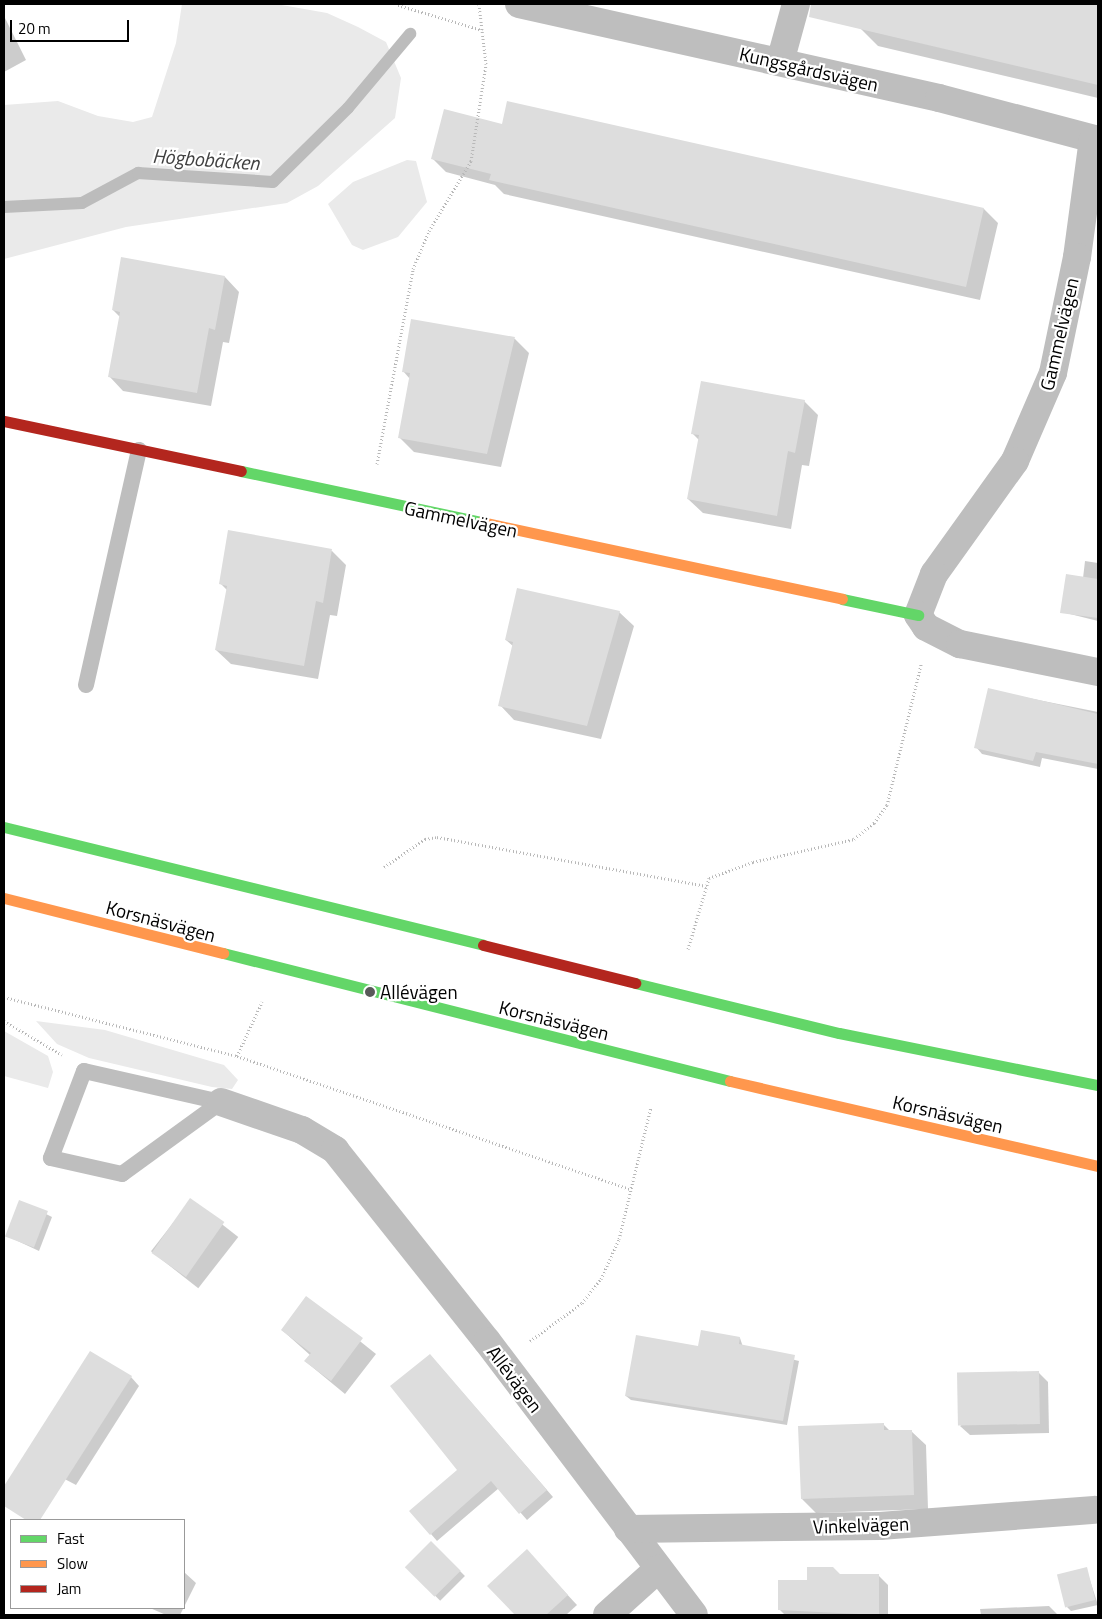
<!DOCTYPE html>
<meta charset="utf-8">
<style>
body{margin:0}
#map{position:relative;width:1102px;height:1619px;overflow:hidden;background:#fff;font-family:"Titillium Web",sans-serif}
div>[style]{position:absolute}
.green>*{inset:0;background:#eaeaea}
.shadow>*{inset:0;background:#0003;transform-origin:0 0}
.stream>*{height:12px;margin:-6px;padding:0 6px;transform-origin:6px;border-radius:6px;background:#bcbcbc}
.building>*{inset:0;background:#ddd;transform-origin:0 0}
.path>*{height:3px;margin-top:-1.5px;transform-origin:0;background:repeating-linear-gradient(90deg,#b8b8b8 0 1px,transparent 0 3.5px)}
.lane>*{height:16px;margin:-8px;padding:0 8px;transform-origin:8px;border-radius:8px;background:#bebebe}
.street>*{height:28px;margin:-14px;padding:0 14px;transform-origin:14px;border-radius:14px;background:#bebebe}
.fast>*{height:11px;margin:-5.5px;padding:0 5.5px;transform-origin:5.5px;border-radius:5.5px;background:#63d668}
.slow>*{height:11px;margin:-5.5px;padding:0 5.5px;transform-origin:5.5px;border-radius:5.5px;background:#ff974d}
.jam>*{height:11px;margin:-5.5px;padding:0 5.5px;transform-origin:5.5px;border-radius:5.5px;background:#b3261e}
.dots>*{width:14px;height:14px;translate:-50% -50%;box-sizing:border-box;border:2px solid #fff;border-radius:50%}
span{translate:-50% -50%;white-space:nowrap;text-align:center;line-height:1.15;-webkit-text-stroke:4.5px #fff;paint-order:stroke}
.street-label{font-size:19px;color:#000}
.poi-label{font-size:19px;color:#000}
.left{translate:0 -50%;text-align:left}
.water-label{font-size:20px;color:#414141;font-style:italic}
.frame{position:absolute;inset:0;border:5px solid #000;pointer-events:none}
.legend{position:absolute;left:10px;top:1519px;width:175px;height:90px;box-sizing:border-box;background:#fff;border:1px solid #999;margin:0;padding:6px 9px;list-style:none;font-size:15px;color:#000}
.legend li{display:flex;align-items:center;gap:10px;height:25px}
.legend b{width:25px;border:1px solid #999}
.scale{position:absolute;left:10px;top:20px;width:119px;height:22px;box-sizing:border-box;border:2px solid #000;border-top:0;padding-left:6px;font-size:15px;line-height:18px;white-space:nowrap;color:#000;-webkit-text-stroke:4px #fff;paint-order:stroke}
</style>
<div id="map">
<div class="green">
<div style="clip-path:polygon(182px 4px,276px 4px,327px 13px,358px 27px,386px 42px,401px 78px,395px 118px,318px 186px,287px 203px,126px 227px,4px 259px,4px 105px,58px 101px,98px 116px,133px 122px,152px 117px,176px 43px)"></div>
<div style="clip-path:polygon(407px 160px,416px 161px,427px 202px,398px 237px,363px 250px,352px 245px,328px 204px,353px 182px)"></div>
<div style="clip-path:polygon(36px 1021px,105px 1030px,210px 1061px,224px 1065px,238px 1080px,232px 1089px,212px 1087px,89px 1058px,57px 1044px)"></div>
<div style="clip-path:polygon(4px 1031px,48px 1056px,53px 1072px,48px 1088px,4px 1076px)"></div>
</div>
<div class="shadow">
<div style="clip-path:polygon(866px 4px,1098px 4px,1098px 98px,878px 46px,860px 28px)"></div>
<div style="clip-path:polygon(4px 16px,26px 60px,4px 72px)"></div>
<div style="clip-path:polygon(503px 126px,984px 209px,998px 223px,980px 300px,504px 194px,495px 185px,446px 172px,432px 158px)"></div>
<div style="clip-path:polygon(225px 277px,239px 292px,229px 343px,223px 342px,211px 406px,123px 391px,109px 376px,120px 317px,113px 310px)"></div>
<div style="clip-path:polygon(412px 321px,515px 339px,529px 353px,501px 467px,414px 452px,400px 438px,410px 379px,403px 371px)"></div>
<div style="clip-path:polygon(804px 401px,818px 415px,809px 466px,802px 465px,791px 529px,703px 513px,688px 499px,699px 440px,692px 433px)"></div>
<div style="clip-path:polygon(332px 551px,346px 565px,337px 616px,330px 615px,318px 679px,231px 664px,216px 650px,227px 590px,220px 583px)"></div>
<div style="clip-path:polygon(1085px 561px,1098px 563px,1098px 621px,1062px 612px,1083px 578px)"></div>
<div style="clip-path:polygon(619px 612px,634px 626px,601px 739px,514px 720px,500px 705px,514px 647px,506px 640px)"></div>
<div style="clip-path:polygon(989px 690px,1098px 712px,1098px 769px,1042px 758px,1040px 767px,982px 754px,976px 747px)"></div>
<div style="left:191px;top:1200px;width:60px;height:65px;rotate:38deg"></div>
<div style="clip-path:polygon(20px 1201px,52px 1217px,39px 1251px,7px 1236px)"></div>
<div style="clip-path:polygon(306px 1298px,376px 1354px,345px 1394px,305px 1361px,310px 1355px,282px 1330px)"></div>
<div style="clip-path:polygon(740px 1338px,743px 1347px,799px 1361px,787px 1425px,631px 1400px,626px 1396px)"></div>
<div style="clip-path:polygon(430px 1355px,553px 1497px,527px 1520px,499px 1488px,437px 1541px,431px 1534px,459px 1470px)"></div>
<div style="clip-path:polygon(1038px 1372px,1048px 1382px,1049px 1433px,970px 1435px,960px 1426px)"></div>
<div style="clip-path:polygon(131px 1377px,139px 1386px,76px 1485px,36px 1464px)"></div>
<div style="clip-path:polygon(883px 1424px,891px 1432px,911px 1431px,926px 1445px,928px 1509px,816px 1513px,802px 1499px)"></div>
<div style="left:431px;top:1542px;width:48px;height:35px;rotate:45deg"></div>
<div style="clip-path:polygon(536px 1561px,577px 1605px,566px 1615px,517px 1615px,489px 1586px)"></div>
<div style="clip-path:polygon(1086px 1568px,1098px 1605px,1071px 1611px,1067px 1607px)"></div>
<div style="clip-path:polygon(184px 1572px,196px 1583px,180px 1615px,166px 1615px,150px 1608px,184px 1608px)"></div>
<div style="clip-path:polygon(840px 1575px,878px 1575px,888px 1585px,888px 1615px,785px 1615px,780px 1610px)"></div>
<div style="clip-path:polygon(1049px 1606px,1058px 1615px,981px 1615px,980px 1609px)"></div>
</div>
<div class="stream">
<div style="left:4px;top:207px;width:78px;rotate:-2.9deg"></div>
<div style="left:82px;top:203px;width:64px;rotate:-28.2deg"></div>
<div style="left:138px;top:173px;width:135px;rotate:3.8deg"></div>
<div style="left:273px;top:182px;width:105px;rotate:-44.6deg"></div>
<div style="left:348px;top:108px;width:97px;rotate:-50deg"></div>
</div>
<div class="building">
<div style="clip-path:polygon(811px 4px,1098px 4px,1098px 85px,809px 17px)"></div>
<div style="clip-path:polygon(507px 101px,984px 208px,966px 287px,489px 180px,491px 174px,431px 159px,444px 109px,502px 124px)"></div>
<div style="clip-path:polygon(121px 257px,225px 276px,215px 330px,209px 328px,197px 393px,108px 377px,120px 312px,112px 310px)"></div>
<div style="clip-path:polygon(411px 319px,515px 337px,487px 454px,398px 438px,410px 373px,402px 372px)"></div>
<div style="clip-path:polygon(701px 381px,805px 400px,795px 453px,788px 451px,777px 516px,687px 499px,699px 435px,691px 434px)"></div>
<div style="clip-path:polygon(228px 530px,332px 549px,323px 603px,316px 601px,304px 666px,215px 650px,227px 586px,219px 584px)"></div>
<div style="clip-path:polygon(1066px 574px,1098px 579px,1098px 618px,1060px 613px)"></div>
<div style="clip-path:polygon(517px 588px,620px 611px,587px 726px,498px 706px,513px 642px,505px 640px)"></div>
<div style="clip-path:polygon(988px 688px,1098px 714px,1098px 764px,1036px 752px,1033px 761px,974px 748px)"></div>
<div style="left:190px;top:1198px;width:42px;height:67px;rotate:35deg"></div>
<div style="left:19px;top:1200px;width:31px;height:39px;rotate:21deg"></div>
<div style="clip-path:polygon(306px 1296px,363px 1338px,331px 1381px,304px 1361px,311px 1353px,281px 1330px)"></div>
<div style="clip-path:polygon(701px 1330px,740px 1337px,739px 1344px,795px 1355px,783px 1421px,625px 1396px,636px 1335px,698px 1346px)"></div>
<div style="clip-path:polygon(90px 1351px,132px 1376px,40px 1520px,26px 1520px,4px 1506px,4px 1486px)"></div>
<div style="clip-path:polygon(430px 1354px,547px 1490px,519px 1514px,491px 1481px,430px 1535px,409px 1511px,457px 1470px,390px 1386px)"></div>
<div style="left:1039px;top:1371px;width:53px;height:82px;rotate:89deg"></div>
<div style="clip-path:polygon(884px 1423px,884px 1430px,912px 1430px,914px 1495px,801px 1499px,798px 1426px)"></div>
<div style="left:431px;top:1541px;width:42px;height:37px;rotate:45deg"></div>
<div style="clip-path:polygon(527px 1549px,568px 1595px,546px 1615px,515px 1615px,487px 1586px)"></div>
<div style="clip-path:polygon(807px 1567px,833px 1567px,840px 1574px,879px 1574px,879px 1615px,778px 1610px,778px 1580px,807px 1580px)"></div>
<div style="left:1087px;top:1567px;width:34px;height:31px;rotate:76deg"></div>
</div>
<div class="path">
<div style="left:398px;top:5px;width:88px;rotate:16.6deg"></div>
<div style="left:377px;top:464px;width:198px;rotate:-79.5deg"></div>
<div style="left:413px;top:269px;width:41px;rotate:-67.2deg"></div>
<div style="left:429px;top:231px;width:82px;rotate:-59deg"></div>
<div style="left:471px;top:161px;width:98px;rotate:-81.2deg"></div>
<div style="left:486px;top:64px;width:60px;rotate:-96.7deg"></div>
<div style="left:384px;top:867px;width:50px;rotate:-34.3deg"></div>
<div style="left:425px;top:839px;width:12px;rotate:-9deg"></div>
<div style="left:437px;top:837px;width:274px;rotate:10.3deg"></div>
<div style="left:688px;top:949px;width:74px;rotate:-73.5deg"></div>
<div style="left:709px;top:878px;width:47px;rotate:-20deg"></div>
<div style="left:753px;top:862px;width:104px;rotate:-12.8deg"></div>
<div style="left:854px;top:839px;width:26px;rotate:-39deg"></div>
<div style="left:874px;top:823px;width:22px;rotate:-54deg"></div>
<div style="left:887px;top:805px;width:145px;rotate:-76.4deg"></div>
<div style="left:4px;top:997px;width:240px;rotate:14.2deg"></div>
<div style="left:237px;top:1056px;width:416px;rotate:18.7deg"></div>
<div style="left:4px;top:1021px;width:67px;rotate:30.4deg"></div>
<div style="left:237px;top:1056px;width:60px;rotate:-65.2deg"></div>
<div style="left:530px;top:1341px;width:64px;rotate:-36.2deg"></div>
<div style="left:582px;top:1303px;width:31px;rotate:-52deg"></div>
<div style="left:601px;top:1279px;width:44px;rotate:-65.8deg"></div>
<div style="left:619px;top:1239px;width:136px;rotate:-76.4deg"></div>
</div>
<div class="lane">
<div style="left:86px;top:685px;width:241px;rotate:-77.3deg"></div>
<div style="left:84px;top:1071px;width:140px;rotate:12.8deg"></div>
<div style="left:221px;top:1102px;width:122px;rotate:144deg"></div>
<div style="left:122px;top:1174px;width:73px;rotate:-167.3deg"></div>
<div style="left:51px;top:1158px;width:93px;rotate:-69.2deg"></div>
</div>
<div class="street">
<div style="left:519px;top:4px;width:430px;rotate:12.6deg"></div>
<div style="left:939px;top:98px;width:164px;rotate:14.8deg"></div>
<div style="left:780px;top:62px;width:60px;rotate:-74.6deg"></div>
<div style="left:1093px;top:139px;width:119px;rotate:97.7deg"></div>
<div style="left:1077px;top:257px;width:118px;rotate:101.7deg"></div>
<div style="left:1053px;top:373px;width:96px;rotate:113.4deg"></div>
<div style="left:1015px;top:461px;width:139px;rotate:125.6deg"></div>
<div style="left:934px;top:574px;width:44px;rotate:111.3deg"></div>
<div style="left:918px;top:615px;width:14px;rotate:56deg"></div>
<div style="left:926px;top:627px;width:38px;rotate:27deg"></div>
<div style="left:960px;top:644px;width:141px;rotate:11.5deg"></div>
<div style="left:221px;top:1102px;width:86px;rotate:19.1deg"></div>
<div style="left:302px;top:1130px;width:39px;rotate:31deg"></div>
<div style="left:335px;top:1150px;width:244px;rotate:51.5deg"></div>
<div style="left:487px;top:1341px;width:343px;rotate:52.9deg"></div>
<div style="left:628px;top:1529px;width:252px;rotate:-0.7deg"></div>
<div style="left:880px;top:1526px;width:215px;rotate:-4.3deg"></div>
<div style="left:607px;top:1615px;width:69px;rotate:-42deg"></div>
</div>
<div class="fast">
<div style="left:241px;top:471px;width:245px;rotate:12deg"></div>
<div style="left:842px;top:599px;width:78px;rotate:11.9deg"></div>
<div style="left:4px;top:827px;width:493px;rotate:13.8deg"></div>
<div style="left:223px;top:953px;width:523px;rotate:14.17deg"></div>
<div style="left:635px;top:983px;width:210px;rotate:13.8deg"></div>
<div style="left:839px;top:1033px;width:264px;rotate:11.4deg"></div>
</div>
<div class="slow">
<div style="left:481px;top:522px;width:369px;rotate:12deg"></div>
<div style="left:4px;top:898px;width:226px;rotate:14.1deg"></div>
<div style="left:730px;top:1081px;width:378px;rotate:13deg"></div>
</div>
<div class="jam">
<div style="left:4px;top:421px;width:242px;rotate:11.9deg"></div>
<div style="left:483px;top:945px;width:157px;rotate:14deg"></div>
</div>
<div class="dots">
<div style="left:370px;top:992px;background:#595959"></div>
</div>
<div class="street-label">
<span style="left:809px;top:69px;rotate:13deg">Kungsgårdsvägen</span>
<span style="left:1059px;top:334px;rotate:-77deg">Gammelvägen</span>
<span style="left:461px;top:519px;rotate:12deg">Gammelvägen</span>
<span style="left:161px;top:921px;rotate:15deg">Korsnäsvägen</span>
<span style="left:554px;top:1020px;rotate:14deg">Korsnäsvägen</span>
<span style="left:948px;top:1114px;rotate:13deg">Korsnäsvägen</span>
<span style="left:515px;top:1379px;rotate:53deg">Allévägen</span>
<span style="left:861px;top:1525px;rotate:-2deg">Vinkelvägen</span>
</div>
<div class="poi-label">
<span class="left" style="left:380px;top:992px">Allévägen</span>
</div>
<div class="water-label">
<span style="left:206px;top:159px;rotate:4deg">Högbobäcken</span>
</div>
<div class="frame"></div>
<ul class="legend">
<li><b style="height:6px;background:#63d668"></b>Fast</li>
<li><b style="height:6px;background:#ff974d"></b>Slow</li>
<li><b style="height:6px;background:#b3261e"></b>Jam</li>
</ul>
<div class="scale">20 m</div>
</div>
